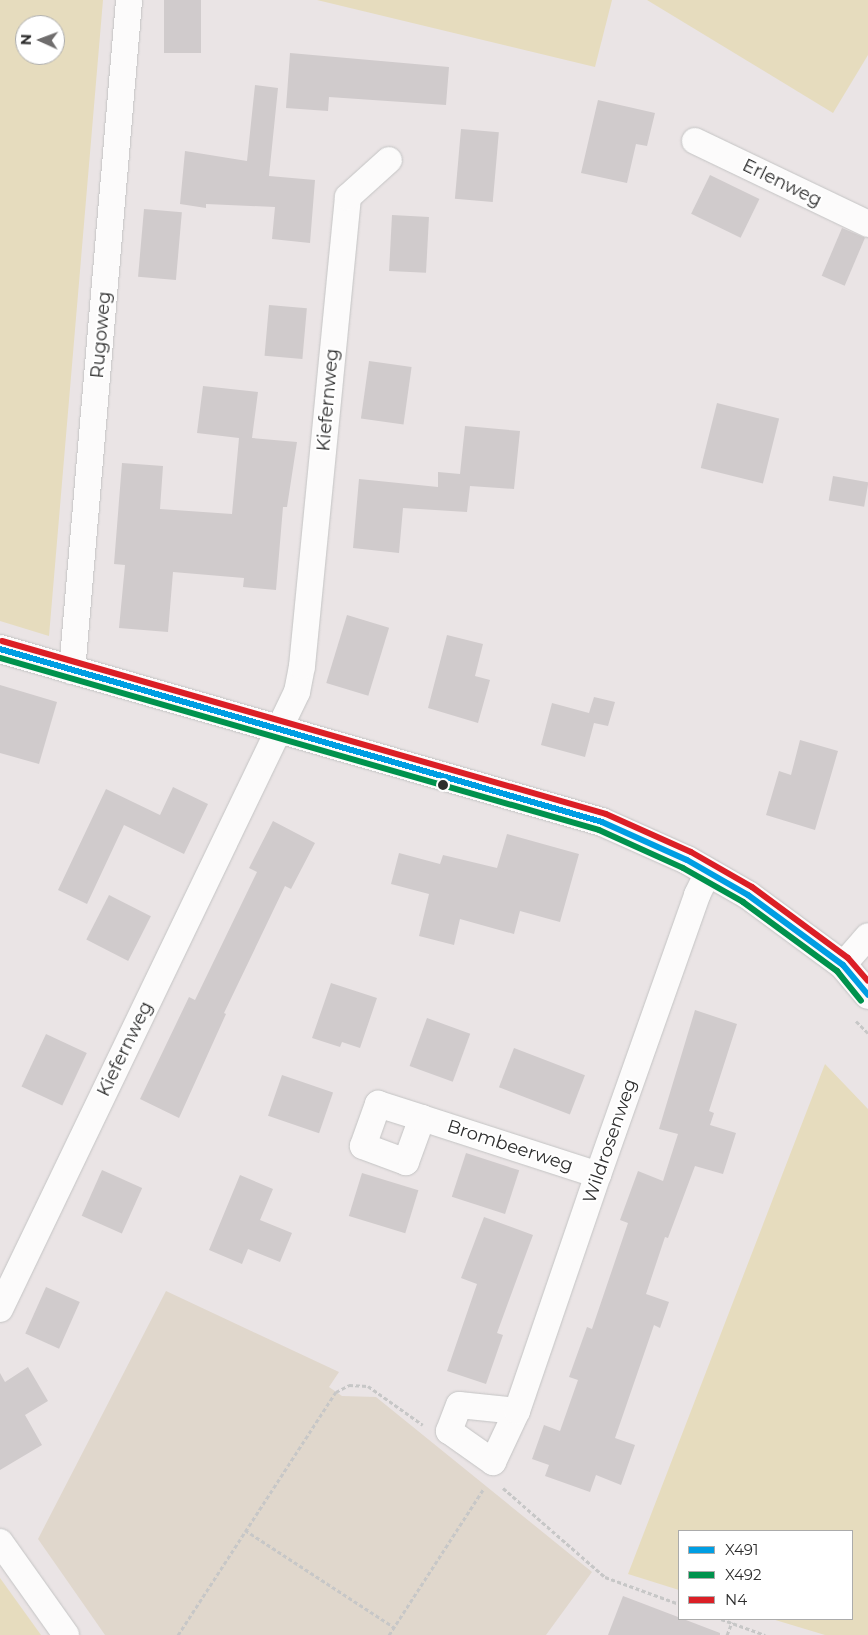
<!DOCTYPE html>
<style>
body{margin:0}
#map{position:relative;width:868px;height:1635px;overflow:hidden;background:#eae4e5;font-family:Montserrat,sans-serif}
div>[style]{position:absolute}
.green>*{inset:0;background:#e6dcbe}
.cemetery>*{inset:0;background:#e0d7cc}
.building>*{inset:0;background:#d0cbcc;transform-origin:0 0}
.path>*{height:3px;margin-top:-1.5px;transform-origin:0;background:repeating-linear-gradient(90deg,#c7c7c7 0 4px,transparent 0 6.5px)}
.roads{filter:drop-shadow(0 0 1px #c4c4c4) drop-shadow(0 0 1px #c4c4c4)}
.street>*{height:26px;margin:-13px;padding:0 13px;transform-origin:13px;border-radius:13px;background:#fcfbfb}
.secondary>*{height:28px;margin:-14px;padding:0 14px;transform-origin:14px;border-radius:14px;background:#fcfbfb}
.bus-1>*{height:6px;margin:-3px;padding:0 3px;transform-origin:3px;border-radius:3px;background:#009ee3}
.bus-2>*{height:6px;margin:-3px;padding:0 3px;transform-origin:3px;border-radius:3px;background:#00924d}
.bus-3>*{height:6px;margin:-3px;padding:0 3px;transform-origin:3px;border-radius:3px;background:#db1f26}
.dots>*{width:14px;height:14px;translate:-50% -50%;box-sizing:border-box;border:2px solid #fff;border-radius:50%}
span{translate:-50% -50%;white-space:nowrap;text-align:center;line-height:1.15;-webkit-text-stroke:4px #fff;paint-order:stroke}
.street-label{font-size:18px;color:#2d2d2d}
.legend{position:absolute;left:678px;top:1530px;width:175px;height:90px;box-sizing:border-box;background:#fff;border:1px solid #ababab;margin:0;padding:6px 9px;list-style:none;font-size:15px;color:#2d2d2d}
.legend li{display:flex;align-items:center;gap:10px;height:25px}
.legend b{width:25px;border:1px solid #ababab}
.north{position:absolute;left:15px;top:15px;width:50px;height:50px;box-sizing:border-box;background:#fff;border:1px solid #ababab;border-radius:50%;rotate:272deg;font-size:14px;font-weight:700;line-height:20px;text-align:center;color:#2d2d2d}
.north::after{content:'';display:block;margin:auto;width:18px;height:22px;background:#6f6d6d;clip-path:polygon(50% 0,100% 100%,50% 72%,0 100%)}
</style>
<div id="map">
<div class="green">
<div style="clip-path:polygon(evenodd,0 0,103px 0,49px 636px,0 621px,0 0,25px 25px,55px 25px,55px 55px,25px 55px,25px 25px)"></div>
<div style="clip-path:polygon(317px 0,612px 0,595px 67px)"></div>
<div style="clip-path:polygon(647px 0,868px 0,868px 55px,833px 113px)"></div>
<div style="clip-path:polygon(825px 1064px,868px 1109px,868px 1635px,825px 1635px,772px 1619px,852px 1619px,852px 1531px,679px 1531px,679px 1590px,628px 1574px)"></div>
<div style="clip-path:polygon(0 1578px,41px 1635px,0 1635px)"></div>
</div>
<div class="cemetery">
<div style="clip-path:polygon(166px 1291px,339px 1372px,329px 1387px,342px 1396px,376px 1397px,592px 1572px,546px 1635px,105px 1635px,38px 1539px)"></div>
</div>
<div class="building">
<div style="left:164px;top:0;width:37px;height:53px"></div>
<div style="clip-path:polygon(290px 53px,449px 67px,446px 105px,329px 97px,328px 111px,286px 108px)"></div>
<div style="clip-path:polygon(255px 85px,278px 88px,269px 176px,315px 180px,310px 243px,272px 239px,275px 207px,206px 204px,206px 208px,180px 204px,185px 151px,247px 161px)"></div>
<div style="clip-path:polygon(598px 100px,655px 113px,647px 146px,636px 144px,627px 183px,581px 173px)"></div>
<div style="left:461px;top:129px;width:38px;height:70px;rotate:5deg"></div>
<div style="left:710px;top:175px;width:55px;height:43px;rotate:26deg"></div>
<div style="left:144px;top:209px;width:38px;height:68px;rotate:5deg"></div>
<div style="left:392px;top:215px;width:37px;height:56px;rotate:3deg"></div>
<div style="left:842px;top:228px;width:25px;height:52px;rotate:23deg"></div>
<div style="left:269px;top:305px;width:38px;height:51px;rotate:5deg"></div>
<div style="left:369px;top:361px;width:43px;height:58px;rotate:8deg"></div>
<div style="clip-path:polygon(203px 386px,258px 392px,252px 438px,297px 442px,287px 507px,283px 507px,276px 590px,243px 587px,244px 578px,173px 572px,168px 632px,119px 628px,125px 565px,114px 564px,122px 463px,163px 466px,160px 509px,232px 514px,239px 438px,197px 433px)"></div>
<div style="left:717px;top:403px;width:64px;height:67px;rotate:14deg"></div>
<div style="clip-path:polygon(465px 426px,520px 431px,514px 489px,470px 486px,467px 512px,403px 508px,399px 553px,353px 548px,359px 479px,438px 487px,438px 472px,460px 474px)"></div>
<div style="left:833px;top:476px;width:36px;height:25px;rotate:10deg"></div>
<div style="left:347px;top:615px;width:44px;height:71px;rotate:17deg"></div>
<div style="clip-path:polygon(447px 635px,483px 644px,475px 676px,490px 680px,478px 723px,428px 708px)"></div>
<div style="clip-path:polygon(0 685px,57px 702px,39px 764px,0 753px)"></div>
<div style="clip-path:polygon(594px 697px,615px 702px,608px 726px,594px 723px,585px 757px,541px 745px,552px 703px,589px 713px)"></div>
<div style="clip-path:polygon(800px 740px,838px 751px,815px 830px,766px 815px,779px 771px,791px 775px)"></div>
<div style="clip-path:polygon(173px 787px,208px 804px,184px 854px,124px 825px,87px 904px,58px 890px,106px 789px,160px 815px)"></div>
<div style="clip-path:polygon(273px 821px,315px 843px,291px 889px,285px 886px,224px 1013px,226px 1014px,179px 1118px,140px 1099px,189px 997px,195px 1000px,257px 872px,249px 868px)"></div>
<div style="clip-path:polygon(507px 834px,579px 854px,560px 922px,520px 911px,514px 934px,460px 919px,454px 945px,419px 936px,429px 894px,391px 884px,399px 853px,440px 864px,443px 855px,497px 868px)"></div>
<div style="left:109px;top:895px;width:47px;height:50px;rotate:27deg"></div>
<div style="clip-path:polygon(331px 983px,377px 998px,360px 1048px,342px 1042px,340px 1047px,312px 1038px)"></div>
<div style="clip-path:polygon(695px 1010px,737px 1024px,709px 1111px,714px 1113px,710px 1125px,736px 1133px,723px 1174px,695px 1166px,668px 1238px,665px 1237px,646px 1294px,669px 1302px,660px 1328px,654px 1325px,615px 1438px,635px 1445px,621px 1485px,596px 1475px,590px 1492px,545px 1476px,549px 1465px,532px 1459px,544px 1425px,560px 1431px,578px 1380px,569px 1377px,587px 1327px,592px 1329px,628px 1223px,620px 1220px,638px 1171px,663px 1181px,678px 1134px,659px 1129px)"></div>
<div style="left:427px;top:1018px;width:46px;height:51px;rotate:20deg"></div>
<div style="left:46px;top:1034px;width:45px;height:58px;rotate:25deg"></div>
<div style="left:514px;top:1048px;width:76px;height:42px;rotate:21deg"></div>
<div style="left:282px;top:1075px;width:54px;height:43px;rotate:19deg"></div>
<div style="left:466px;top:1153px;width:56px;height:46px;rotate:18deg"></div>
<div style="left:102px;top:1170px;width:44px;height:50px;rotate:24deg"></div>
<div style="left:362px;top:1173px;width:59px;height:45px;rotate:17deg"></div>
<div style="clip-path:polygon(240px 1175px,273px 1189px,260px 1220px,292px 1233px,280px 1262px,248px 1249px,242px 1264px,209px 1250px)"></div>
<div style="clip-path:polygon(484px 1217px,533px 1235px,497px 1333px,503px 1335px,486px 1384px,447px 1371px,477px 1284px,461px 1278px)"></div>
<div style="left:46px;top:1287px;width:37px;height:51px;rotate:24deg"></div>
<div style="clip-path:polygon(28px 1367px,48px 1401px,25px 1415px,42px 1445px,0 1470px,0 1373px,5px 1382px)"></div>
<div style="clip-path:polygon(623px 1596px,720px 1633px,720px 1635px,608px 1635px)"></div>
</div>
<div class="path">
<div style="left:856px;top:1021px;width:17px;rotate:45deg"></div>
<div style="left:503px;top:1488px;width:135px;rotate:41.1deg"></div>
<div style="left:605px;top:1577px;width:79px;rotate:20deg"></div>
<div style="left:245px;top:1530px;width:178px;rotate:33.1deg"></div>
<div style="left:721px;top:1619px;width:47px;rotate:20deg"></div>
<div style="left:178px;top:1635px;width:290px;rotate:-57deg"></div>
<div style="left:336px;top:1392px;width:15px;rotate:-28deg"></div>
<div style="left:349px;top:1385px;width:19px;rotate:3deg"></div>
<div style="left:368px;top:1386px;width:67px;rotate:35.3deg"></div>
<div style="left:389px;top:1635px;width:175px;rotate:-57.1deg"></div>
<div style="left:727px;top:1635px;width:14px;rotate:-69deg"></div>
</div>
<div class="roads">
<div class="street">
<div style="left:695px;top:141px;width:192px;rotate:25.6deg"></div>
<div style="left:72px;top:671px;width:673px;rotate:-85.14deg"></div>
<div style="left:843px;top:965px;width:38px;rotate:-49deg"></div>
<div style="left:422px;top:1118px;width:47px;rotate:110deg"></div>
<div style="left:406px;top:1162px;width:46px;rotate:-159.6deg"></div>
<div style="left:363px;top:1146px;width:45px;rotate:-70.3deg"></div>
<div style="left:378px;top:1104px;width:46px;rotate:17.7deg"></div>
<div style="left:422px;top:1118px;width:185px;rotate:17.9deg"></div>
<div style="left:0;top:1309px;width:685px;rotate:-64.3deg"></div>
<div style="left:297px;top:692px;width:26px;rotate:-79deg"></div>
<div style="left:302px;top:666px;width:471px;rotate:-84.4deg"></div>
<div style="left:348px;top:197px;width:55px;rotate:-42.1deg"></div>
<div style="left:517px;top:1411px;width:58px;rotate:-174.1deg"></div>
<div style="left:459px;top:1405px;width:28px;rotate:111deg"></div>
<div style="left:449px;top:1431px;width:54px;rotate:35.2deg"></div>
<div style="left:493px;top:1462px;width:56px;rotate:-64.8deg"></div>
<div style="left:517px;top:1411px;width:250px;rotate:-71.1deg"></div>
<div style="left:598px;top:1175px;width:297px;rotate:-70.5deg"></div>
<div style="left:697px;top:895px;width:25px;rotate:-64deg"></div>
<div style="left:0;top:1542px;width:114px;rotate:54.6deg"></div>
</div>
<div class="secondary">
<div style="left:0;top:649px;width:626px;rotate:16.03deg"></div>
<div style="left:602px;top:822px;width:93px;rotate:24.1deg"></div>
<div style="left:687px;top:860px;width:70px;rotate:29.8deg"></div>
<div style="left:748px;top:895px;width:118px;rotate:36.4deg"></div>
<div style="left:843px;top:965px;width:39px;rotate:50deg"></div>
</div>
</div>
<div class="bus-1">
<div style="left:0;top:649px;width:626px;rotate:16.03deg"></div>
<div style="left:602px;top:822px;width:93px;rotate:24.1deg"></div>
<div style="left:687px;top:860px;width:70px;rotate:29.8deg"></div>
<div style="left:748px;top:895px;width:118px;rotate:36.4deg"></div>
<div style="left:843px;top:965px;width:39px;rotate:50deg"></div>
</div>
<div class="bus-2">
<div style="left:0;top:658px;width:623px;rotate:16.02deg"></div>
<div style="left:599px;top:830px;width:92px;rotate:24.3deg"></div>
<div style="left:683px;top:868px;width:69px;rotate:29.5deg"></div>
<div style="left:743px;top:902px;width:117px;rotate:36.3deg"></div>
<div style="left:837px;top:971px;width:38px;rotate:51deg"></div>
</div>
<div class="bus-3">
<div style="left:2px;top:641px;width:628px;rotate:15.98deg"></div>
<div style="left:606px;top:814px;width:93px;rotate:24.1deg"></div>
<div style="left:691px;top:852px;width:70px;rotate:29.8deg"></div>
<div style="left:752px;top:887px;width:119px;rotate:36.5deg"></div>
<div style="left:848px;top:958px;width:30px;rotate:49deg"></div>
</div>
<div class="dots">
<div style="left:443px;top:785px;background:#2d2d2d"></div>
</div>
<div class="street-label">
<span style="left:782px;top:183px;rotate:26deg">Erlenweg</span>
<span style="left:101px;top:335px;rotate:-85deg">Rugoweg</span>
<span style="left:328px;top:400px;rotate:-85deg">Kiefernweg</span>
<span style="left:125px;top:1049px;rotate:-64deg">Kiefernweg</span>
<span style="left:610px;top:1141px;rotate:-71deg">Wildrosenweg</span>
<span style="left:510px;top:1146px;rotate:18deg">Brombeerweg</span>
</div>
<ul class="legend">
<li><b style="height:6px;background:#009ee3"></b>X491</li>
<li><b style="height:6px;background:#00924d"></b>X492</li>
<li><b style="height:6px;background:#db1f26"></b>N4</li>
</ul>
<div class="north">N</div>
</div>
